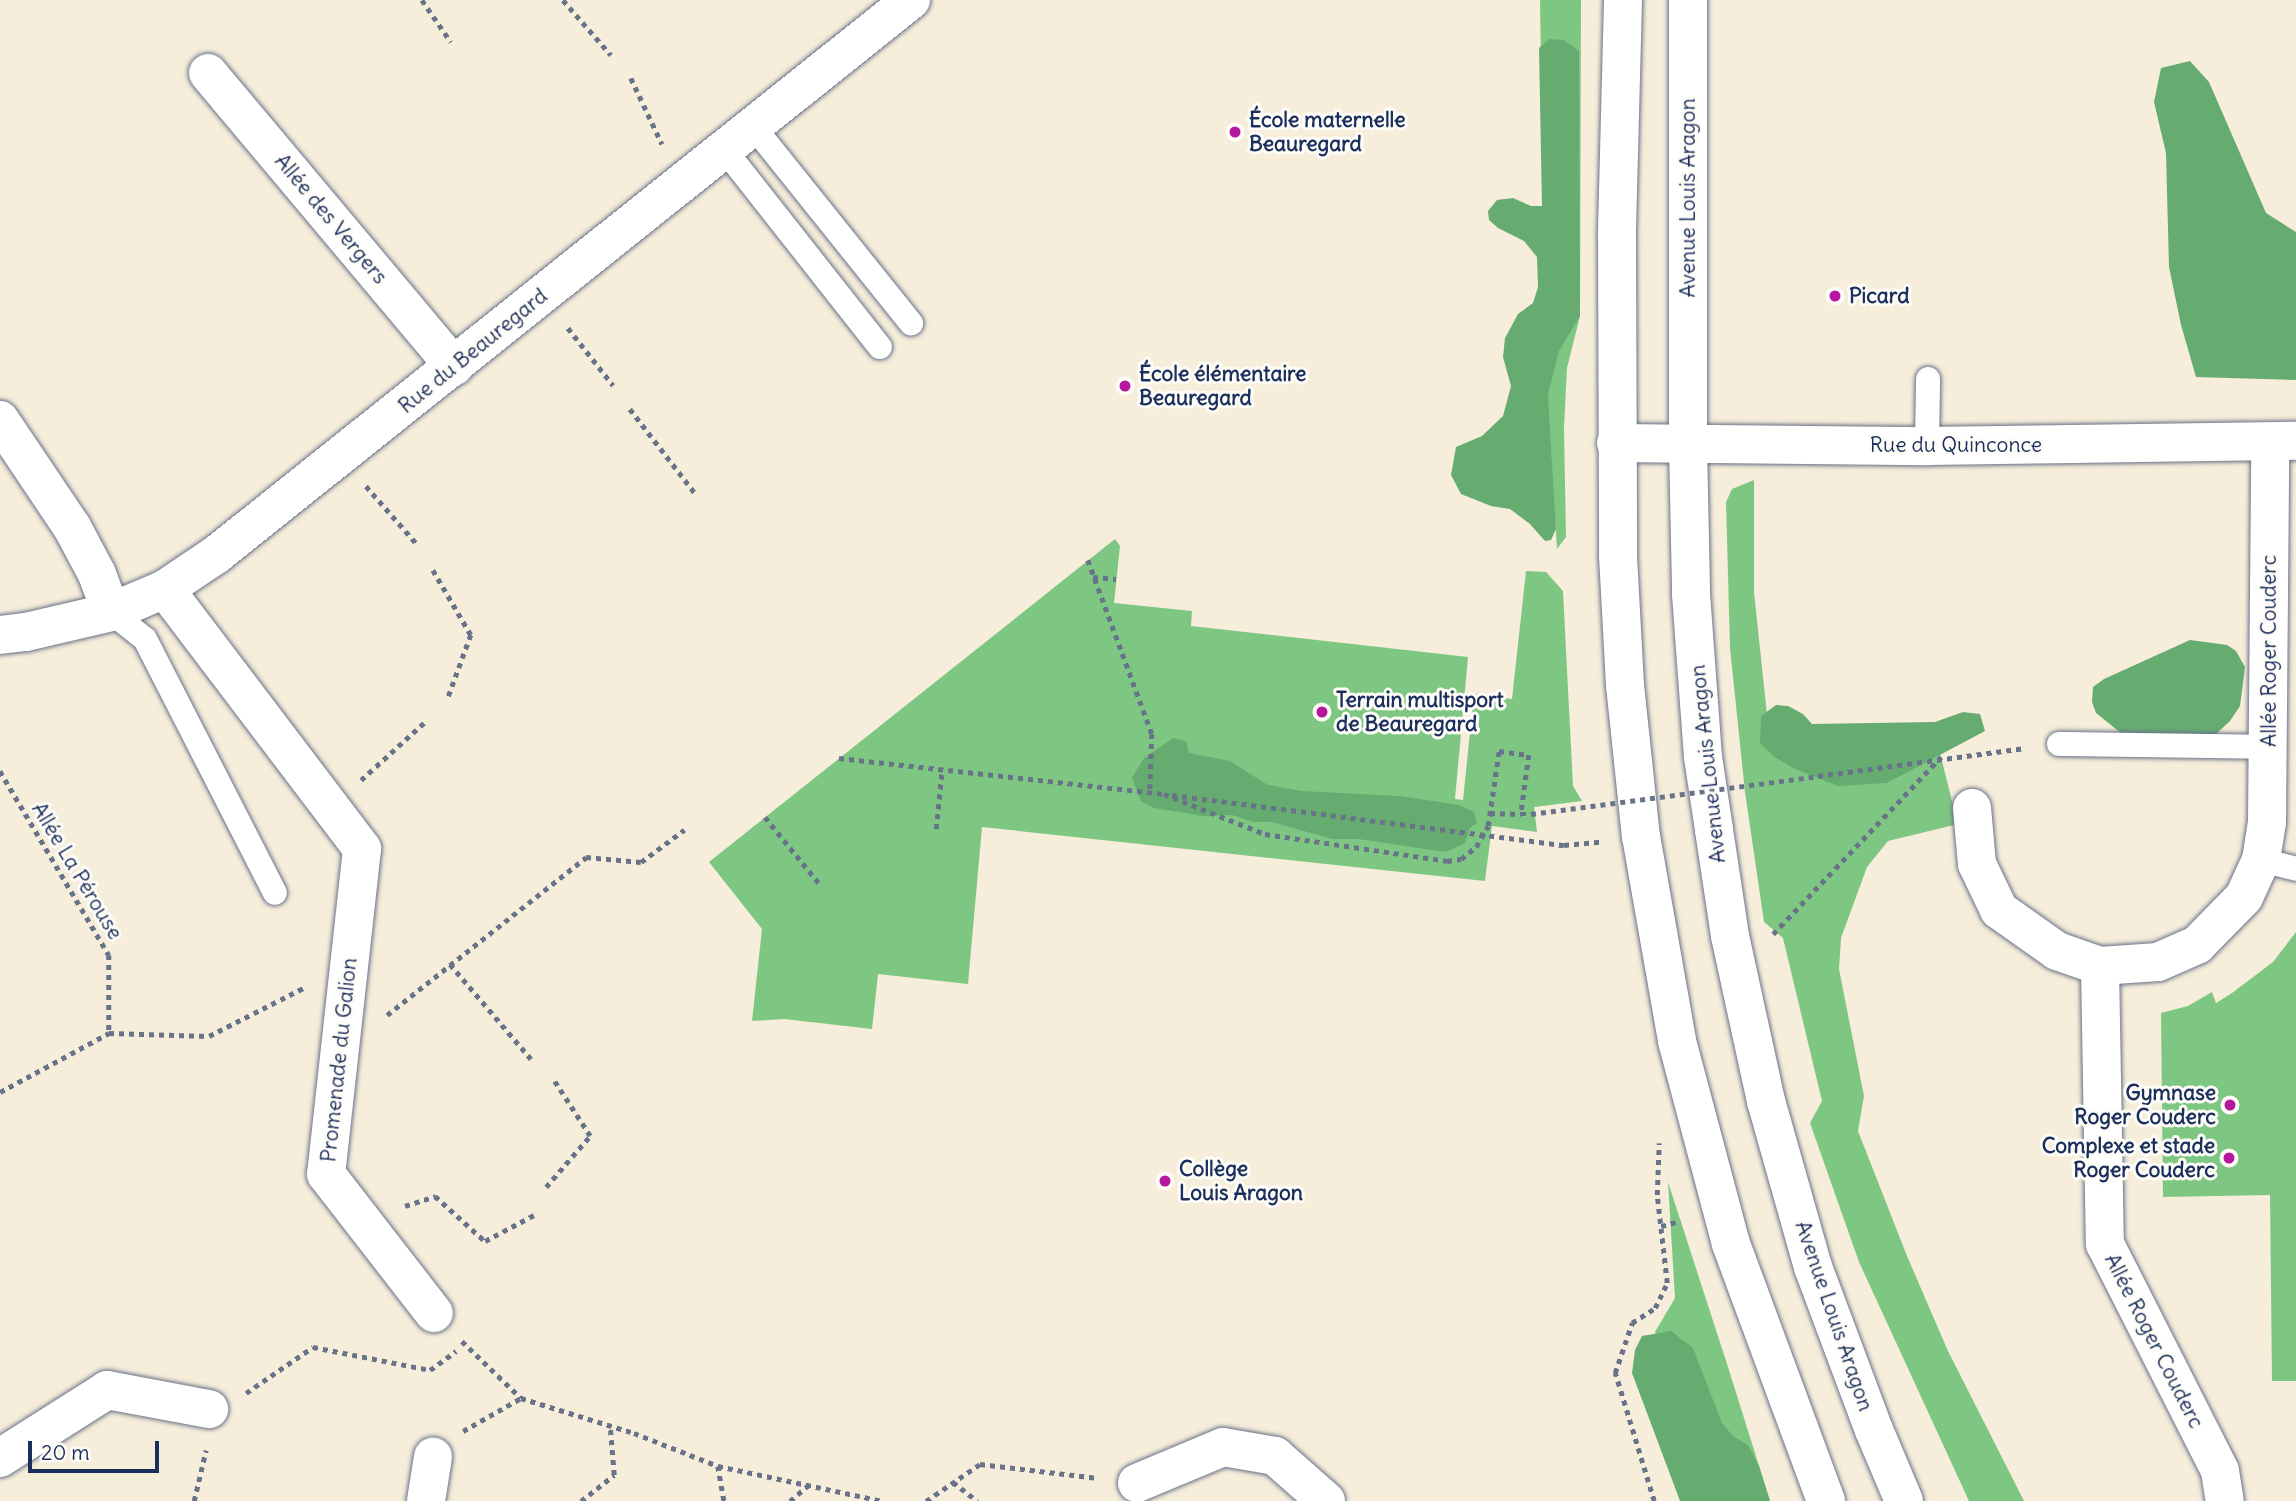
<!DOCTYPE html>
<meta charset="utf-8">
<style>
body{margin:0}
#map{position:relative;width:2296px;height:1501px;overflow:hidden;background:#f6edda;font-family:Delius,sans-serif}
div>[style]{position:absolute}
.green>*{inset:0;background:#7ec783}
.forest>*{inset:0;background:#66ac71}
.path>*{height:4.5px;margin-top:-2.25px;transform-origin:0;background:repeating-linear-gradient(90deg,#687289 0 5px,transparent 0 10px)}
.roads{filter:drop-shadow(0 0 2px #687289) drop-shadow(0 0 2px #687289)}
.lane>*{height:24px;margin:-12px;padding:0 12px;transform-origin:12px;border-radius:12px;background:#fff}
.street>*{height:38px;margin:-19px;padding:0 19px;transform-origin:19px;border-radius:19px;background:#fff}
.secondary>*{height:38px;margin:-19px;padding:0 19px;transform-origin:19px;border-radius:19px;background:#fff}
.path-bridge>*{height:4.5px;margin-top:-2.25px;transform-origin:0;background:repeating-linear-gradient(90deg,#687289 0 5px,transparent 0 10px)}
.dots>*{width:19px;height:19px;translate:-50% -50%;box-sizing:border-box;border:4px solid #fdfcf7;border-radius:50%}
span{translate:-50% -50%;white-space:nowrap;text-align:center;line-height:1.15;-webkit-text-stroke:6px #fdfcf7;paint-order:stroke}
.poi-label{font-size:21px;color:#1b2f5e;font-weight:700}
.left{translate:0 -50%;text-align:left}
.right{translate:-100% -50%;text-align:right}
.street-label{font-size:21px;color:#1b2f5e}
.scale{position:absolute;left:28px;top:1441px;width:131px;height:32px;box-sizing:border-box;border:4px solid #1b2f5e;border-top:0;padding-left:9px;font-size:21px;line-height:24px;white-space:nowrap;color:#1b2f5e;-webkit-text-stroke:5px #fdfcf7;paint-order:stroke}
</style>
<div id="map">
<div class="green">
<div style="clip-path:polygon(1540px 0,1581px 0,1580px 316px,1567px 368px,1564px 428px,1566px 537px,1557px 549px,1546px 369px)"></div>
<div style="clip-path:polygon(1754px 480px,1754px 592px,1768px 724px,1936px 737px,1954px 809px,1954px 825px,1888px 841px,1867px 867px,1841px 938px,1839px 969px,1864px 1096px,1858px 1131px,1907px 1256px,1948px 1351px,2024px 1501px,1969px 1501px,1859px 1262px,1810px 1123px,1822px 1101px,1783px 938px,1764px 922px,1745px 792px,1730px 648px,1726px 502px,1732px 489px)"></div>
<div style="clip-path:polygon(1115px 539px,1120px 546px,1114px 603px,1192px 611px,1191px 626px,1468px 657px,1455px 799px,1463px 800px,1474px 694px,1512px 699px,1526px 571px,1546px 572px,1563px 591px,1573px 786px,1582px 801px,1534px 807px,1537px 832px,1492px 826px,1485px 881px,982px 827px,968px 984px,878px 974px,872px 1029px,784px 1019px,752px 1021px,762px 929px,709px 862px)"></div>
<div style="clip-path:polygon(2296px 932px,2296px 1381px,2272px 1381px,2270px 1195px,2163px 1197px,2161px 1013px,2188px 1006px,2212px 992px,2216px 1003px,2232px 993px,2273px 962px)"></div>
<div style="clip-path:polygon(1668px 1182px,1728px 1367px,1770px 1501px,1708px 1501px,1655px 1332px,1675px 1298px)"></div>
</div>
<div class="forest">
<div style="clip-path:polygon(1550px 39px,1564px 40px,1579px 51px,1580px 316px,1559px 351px,1548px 394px,1556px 529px,1551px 540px,1545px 541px,1530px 524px,1510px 509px,1491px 506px,1461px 494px,1451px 475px,1456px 447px,1482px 436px,1503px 416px,1511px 386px,1503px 357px,1505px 338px,1518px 314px,1533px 303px,1538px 287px,1537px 257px,1524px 241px,1498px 228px,1489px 220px,1488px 211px,1497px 200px,1513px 198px,1531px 206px,1542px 206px,1539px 48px)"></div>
<div style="clip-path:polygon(2190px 61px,2209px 82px,2266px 213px,2296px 232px,2296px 380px,2196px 377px,2181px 325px,2169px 267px,2166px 153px,2154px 102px,2161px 68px)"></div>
<div style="clip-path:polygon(2190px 640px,2227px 645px,2236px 651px,2245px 667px,2240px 706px,2230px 721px,2216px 734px,2198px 739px,2121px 733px,2096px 713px,2092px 702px,2093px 687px,2104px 679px)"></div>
<div style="clip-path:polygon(1776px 705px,1788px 706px,1803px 714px,1812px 724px,1935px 722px,1963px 712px,1980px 714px,1985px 731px,1887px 783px,1838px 786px,1793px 768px,1773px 756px,1760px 743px,1761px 716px)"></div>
<div style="clip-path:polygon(1173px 738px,1186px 741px,1189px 753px,1230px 761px,1268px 785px,1302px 791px,1400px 796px,1459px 805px,1474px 812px,1477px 823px,1470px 828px,1465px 843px,1446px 852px,1358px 839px,1332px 839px,1272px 822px,1253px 822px,1232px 815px,1203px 816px,1154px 808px,1141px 801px,1132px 778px,1144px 758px)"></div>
<div style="clip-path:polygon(1671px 1331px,1693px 1348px,1722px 1423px,1733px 1436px,1748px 1445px,1759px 1466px,1770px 1501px,1680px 1501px,1632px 1373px,1635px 1350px,1642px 1336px)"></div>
</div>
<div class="path">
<div style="left:422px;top:0;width:51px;rotate:55.4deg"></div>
<div style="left:563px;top:0;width:73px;rotate:48.9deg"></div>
<div style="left:631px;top:78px;width:73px;rotate:64.8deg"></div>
<div style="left:568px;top:328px;width:73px;rotate:51.7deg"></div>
<div style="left:630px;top:409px;width:106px;rotate:52.3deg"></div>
<div style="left:366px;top:486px;width:76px;rotate:48.7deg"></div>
<div style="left:1088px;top:560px;width:185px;rotate:69.8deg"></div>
<div style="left:1152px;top:734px;width:58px;rotate:92deg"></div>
<div style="left:433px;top:570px;width:75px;rotate:59.7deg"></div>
<div style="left:471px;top:635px;width:67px;rotate:110.1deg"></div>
<div style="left:1093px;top:577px;width:23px;rotate:5deg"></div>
<div style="left:839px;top:758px;width:327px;rotate:6.3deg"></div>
<div style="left:1164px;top:794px;width:109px;rotate:21.6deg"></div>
<div style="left:1265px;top:834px;width:184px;rotate:8.4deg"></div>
<div style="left:1447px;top:861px;width:14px;rotate:-8deg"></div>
<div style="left:1461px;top:859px;width:19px;rotate:-39deg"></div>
<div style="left:1476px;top:847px;width:24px;rotate:-60deg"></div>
<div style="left:1488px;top:826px;width:76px;rotate:-81.7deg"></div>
<div style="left:1499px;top:751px;width:30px;rotate:8deg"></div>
<div style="left:1529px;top:755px;width:60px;rotate:97.7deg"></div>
<div style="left:1521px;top:814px;width:10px"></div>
<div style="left:0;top:771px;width:214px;rotate:59.4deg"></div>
<div style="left:109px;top:955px;width:78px;rotate:90deg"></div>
<div style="left:1818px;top:776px;width:209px;rotate:-7.7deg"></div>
<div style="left:361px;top:780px;width:89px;rotate:-42.3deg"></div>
<div style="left:1172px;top:795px;width:395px;rotate:7.3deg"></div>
<div style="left:1564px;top:845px;width:36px;rotate:-5deg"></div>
<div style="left:1490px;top:813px;width:31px;rotate:2deg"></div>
<div style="left:765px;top:817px;width:90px;rotate:50.8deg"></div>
<div style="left:936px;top:829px;width:59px;rotate:-84.2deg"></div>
<div style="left:1773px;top:934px;width:244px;rotate:-46.5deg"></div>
<div style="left:450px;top:964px;width:125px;rotate:49.5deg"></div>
<div style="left:387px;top:1015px;width:254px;rotate:-38.4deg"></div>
<div style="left:586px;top:857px;width:55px;rotate:5.2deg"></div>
<div style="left:641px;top:862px;width:54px;rotate:-36.7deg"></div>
<div style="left:0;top:1092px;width:124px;rotate:-28.4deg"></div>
<div style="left:109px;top:1033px;width:100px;rotate:1.7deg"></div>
<div style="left:209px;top:1036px;width:108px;rotate:-27deg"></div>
<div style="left:546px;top:1187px;width:67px;rotate:-49.2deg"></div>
<div style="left:590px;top:1136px;width:68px;rotate:-123deg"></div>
<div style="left:405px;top:1206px;width:32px;rotate:-18deg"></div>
<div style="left:435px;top:1196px;width:67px;rotate:42deg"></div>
<div style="left:485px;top:1241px;width:58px;rotate:-27.9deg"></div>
<div style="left:1661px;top:1226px;width:20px;rotate:-15deg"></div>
<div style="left:462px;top:1341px;width:82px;rotate:44deg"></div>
<div style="left:521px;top:1398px;width:118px;rotate:17.2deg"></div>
<div style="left:634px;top:1433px;width:90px;rotate:21.4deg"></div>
<div style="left:718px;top:1466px;width:169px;rotate:12deg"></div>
<div style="left:246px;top:1393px;width:81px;rotate:-34.5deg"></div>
<div style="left:313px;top:1347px;width:119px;rotate:11.1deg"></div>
<div style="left:430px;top:1370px;width:32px;rotate:-36deg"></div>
<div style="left:463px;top:1431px;width:67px;rotate:-29.6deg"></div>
<div style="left:718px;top:1466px;width:36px;rotate:80deg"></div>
<div style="left:953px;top:1482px;width:31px;rotate:38deg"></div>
<div style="left:194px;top:1501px;width:52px;rotate:-76.8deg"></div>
<div style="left:581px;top:1501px;width:42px;rotate:-38.2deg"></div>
<div style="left:614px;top:1475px;width:49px;rotate:-94.7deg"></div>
<div style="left:790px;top:1501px;width:23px;rotate:-41deg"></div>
<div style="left:926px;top:1501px;width:65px;rotate:-34.4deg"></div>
<div style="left:980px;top:1464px;width:119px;rotate:6.8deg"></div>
<div style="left:1654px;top:1501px;width:134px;rotate:-106.9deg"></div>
<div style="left:1615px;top:1373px;width:53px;rotate:-71.2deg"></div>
<div style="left:1632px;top:1323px;width:27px;rotate:-33deg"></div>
<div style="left:1655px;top:1308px;width:28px;rotate:-64deg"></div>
<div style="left:1667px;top:1283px;width:89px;rotate:-96.5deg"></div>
<div style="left:1657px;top:1195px;width:52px;rotate:-87.8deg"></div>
</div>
<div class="roads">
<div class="lane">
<div style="left:753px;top:126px;width:253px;rotate:51.3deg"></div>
<div style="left:724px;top:149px;width:252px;rotate:51.8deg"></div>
<div style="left:1927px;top:446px;width:67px;rotate:-89.1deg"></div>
<div style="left:111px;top:612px;width:43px;rotate:38.5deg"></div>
<div style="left:145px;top:639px;width:285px;rotate:62.9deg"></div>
<div style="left:2059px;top:744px;width:209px;rotate:0.8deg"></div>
<div style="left:2261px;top:860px;width:36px;rotate:14deg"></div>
</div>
<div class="street">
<div style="left:208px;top:73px;width:383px;rotate:50deg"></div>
<div style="left:0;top:420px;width:129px;rotate:56.1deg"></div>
<div style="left:72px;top:527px;width:53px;rotate:62deg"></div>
<div style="left:97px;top:574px;width:40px;rotate:69.8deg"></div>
<div style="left:1616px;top:443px;width:311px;rotate:0.6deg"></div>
<div style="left:1927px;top:446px;width:369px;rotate:-0.8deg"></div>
<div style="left:165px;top:589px;width:326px;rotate:52.8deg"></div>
<div style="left:362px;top:849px;width:327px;rotate:96.3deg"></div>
<div style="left:326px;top:1174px;width:176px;rotate:52.2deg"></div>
<div style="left:0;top:635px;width:26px;rotate:-7deg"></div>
<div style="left:26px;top:632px;width:87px;rotate:-13.2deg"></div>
<div style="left:111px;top:612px;width:59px;rotate:-23.1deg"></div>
<div style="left:165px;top:589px;width:63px;rotate:-33.9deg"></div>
<div style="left:217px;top:554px;width:888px;rotate:-38.6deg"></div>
<div style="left:1972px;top:808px;width:56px;rotate:84.9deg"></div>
<div style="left:1977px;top:864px;width:51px;rotate:64.4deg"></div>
<div style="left:1999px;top:910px;width:71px;rotate:35.3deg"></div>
<div style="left:2057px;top:951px;width:46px;rotate:19.2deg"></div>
<div style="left:2100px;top:966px;width:58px;rotate:-3.9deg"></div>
<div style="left:2158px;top:962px;width:43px;rotate:-23.6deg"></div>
<div style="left:2197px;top:945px;width:67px;rotate:-45.6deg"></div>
<div style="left:2244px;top:897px;width:41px;rotate:-65.3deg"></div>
<div style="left:2261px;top:860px;width:38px;rotate:-81deg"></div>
<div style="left:2267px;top:822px;width:380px;rotate:-89.5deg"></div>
<div style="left:2100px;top:966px;width:278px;rotate:89deg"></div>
<div style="left:2105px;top:1244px;width:254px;rotate:63.1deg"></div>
<div style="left:2220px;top:1471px;width:30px;rotate:81deg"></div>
<div style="left:0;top:1458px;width:127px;rotate:-32.4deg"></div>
<div style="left:107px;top:1390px;width:104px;rotate:10.6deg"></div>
<div style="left:1137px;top:1483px;width:93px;rotate:-22.7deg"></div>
<div style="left:1223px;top:1447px;width:53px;rotate:9.8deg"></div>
<div style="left:1275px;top:1456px;width:68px;rotate:41.4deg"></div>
<div style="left:426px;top:1501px;width:45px;rotate:-81deg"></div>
</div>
<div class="secondary">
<div style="left:1623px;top:0;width:237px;rotate:91.5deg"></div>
<div style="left:1617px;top:237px;width:319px;rotate:89.8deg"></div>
<div style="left:1618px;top:556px;width:129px;rotate:86.9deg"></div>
<div style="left:1625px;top:685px;width:152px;rotate:84deg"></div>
<div style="left:1641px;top:836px;width:208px;rotate:80deg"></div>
<div style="left:1677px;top:1041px;width:210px;rotate:75.1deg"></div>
<div style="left:1731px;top:1244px;width:274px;rotate:69.7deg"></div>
<div style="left:1688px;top:0;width:445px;rotate:90deg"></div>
<div style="left:1688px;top:445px;width:149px;rotate:88.8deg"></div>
<div style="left:1691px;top:594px;width:163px;rotate:85.8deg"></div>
<div style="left:1703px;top:757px;width:74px;rotate:81.4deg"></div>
<div style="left:1714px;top:830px;width:107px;rotate:81.4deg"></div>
<div style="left:1730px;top:936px;width:169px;rotate:77.7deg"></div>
<div style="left:1766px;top:1101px;width:173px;rotate:74.2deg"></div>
<div style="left:1813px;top:1267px;width:174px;rotate:69.5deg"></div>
<div style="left:1874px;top:1430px;width:77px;rotate:67.1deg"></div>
</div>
</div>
<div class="path-bridge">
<div style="left:1531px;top:814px;width:290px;rotate:-7.5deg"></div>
</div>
<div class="dots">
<div style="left:1235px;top:132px;background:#b5179e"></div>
<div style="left:1835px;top:296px;background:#b5179e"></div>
<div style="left:1125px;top:386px;background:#b5179e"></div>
<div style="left:1322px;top:712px;background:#b5179e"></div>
<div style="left:2230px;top:1105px;background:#b5179e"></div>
<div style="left:2229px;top:1158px;background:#b5179e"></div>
<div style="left:1165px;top:1181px;background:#b5179e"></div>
</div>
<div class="poi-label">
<span class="left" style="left:1249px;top:132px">École maternelle<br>Beauregard</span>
<span class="left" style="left:1849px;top:296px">Picard</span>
<span class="left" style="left:1139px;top:386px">École élémentaire<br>Beauregard</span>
<span class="left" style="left:1336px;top:712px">Terrain multisport<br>de Beauregard</span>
<span class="right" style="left:2216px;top:1105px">Gymnase<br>Roger Couderc</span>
<span class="right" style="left:2215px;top:1158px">Complexe et stade<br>Roger Couderc</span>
<span class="left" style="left:1179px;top:1181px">Collège<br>Louis Aragon</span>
</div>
<div class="street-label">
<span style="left:1688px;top:198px;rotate:-90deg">Avenue Louis Aragon</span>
<span style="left:331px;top:219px;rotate:50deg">Allée des Vergers</span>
<span style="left:473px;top:351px;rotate:-39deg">Rue du Beauregard</span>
<span style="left:1956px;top:445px">Rue du Quinconce</span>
<span style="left:2269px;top:651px;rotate:-90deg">Allée Roger Couderc</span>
<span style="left:1708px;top:764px;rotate:-96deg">Avenue Louis Aragon</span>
<span style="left:77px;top:871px;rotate:59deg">Allée La Pérouse</span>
<span style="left:339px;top:1060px;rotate:-84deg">Promenade du Galion</span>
<span style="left:1834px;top:1316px;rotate:71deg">Avenue Louis Aragon</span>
<span style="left:2154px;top:1341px;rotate:63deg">Allée Roger Couderc</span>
</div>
<div class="scale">20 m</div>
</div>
